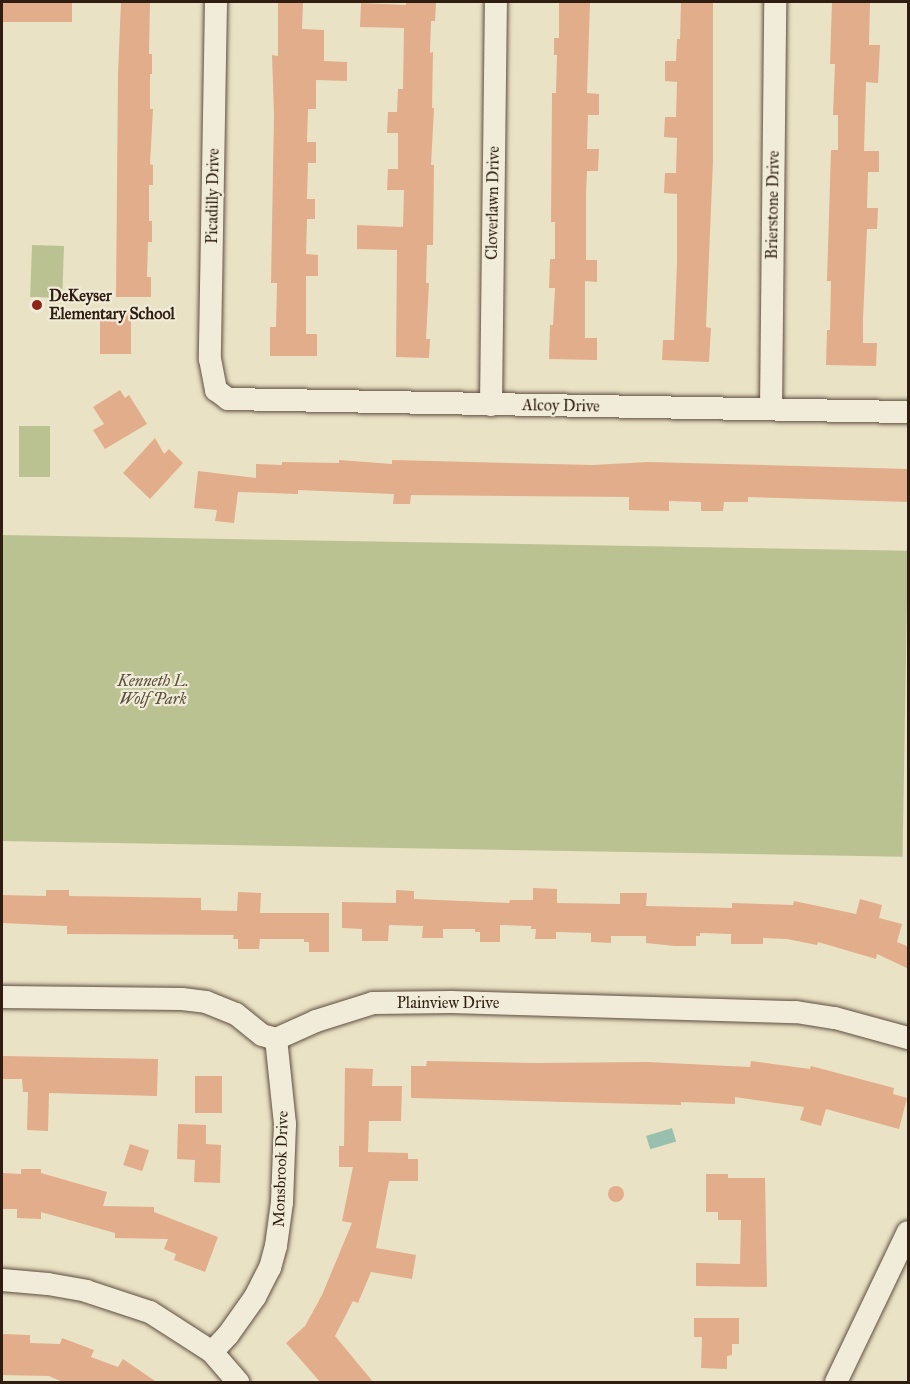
<!DOCTYPE html>
<style>
body{margin:0}
#map{position:relative;width:910px;height:1384px;overflow:hidden;background:#eae2c5;font-family:"IM FELL Great Primer",serif}
div>[style]{position:absolute}
.green>*{inset:0;background:#bac292;transform-origin:0 0}
.water>*{inset:0;background:#99bfae;transform-origin:0 0}
.building>*{inset:0;background:#e2ad8b;transform-origin:0 0}
.round{border-radius:50%}
.roads{filter:drop-shadow(0 0 2px #5e4e3f) drop-shadow(0 0 2px #5e4e3f)}
.minor>*{height:22px;margin:-11px;padding:0 11px;transform-origin:11px;border-radius:11px;background:#f1ecd9}
.dots>*{width:16px;height:16px;translate:-50% -50%;box-sizing:border-box;border:3px solid #f1ecd9;border-radius:50%}
span{translate:-50% -50%;white-space:nowrap;text-align:center;line-height:1.15;-webkit-text-stroke:4.5px #f1ecd9;paint-order:stroke}
.street-label{font-size:16px;color:#2f1d12}
.poi-label{font-size:16px;color:#2f1d12;font-weight:700}
.left{translate:0 -50%;text-align:left}
.park-label{font-size:16px;color:#594f38;font-style:italic}
.frame{position:absolute;inset:0;border:3px solid #2f1d12;pointer-events:none}
</style>
<div id="map">
<div class="green">
<div style="left:32px;top:245px;width:32px;height:52px;rotate:2deg"></div>
<div style="left:19px;top:426px;width:31px;height:51px"></div>
<div style="left:2px;top:535px;width:906px;height:306px;rotate:1deg"></div>
</div>
<div class="water">
<div style="left:672px;top:1128px;width:14px;height:27px;rotate:73deg"></div>
</div>
<div class="building">
<div style="left:2px;top:2px;width:70px;height:20px"></div>
<div style="clip-path:polygon(121px 2px,150px 2px,149px 54px,152px 54px,152px 74px,150px 74px,150px 109px,153px 109px,150px 164px,153px 165px,153px 185px,149px 185px,149px 221px,152px 221px,152px 242px,148px 242px,147px 277px,151px 277px,151px 297px,116px 297px,118px 74px)"></div>
<div style="clip-path:polygon(278px 2px,303px 2px,302px 29px,324px 30px,324px 61px,347px 62px,347px 81px,316px 80px,316px 109px,308px 109px,307px 142px,316px 142px,316px 163px,308px 163px,307px 199px,315px 199px,315px 219px,307px 219px,306px 254px,318px 255px,318px 276px,306px 276px,306px 334px,317px 334px,317px 356px,270px 356px,270px 327px,276px 327px,277px 283px,271px 283px,274px 115px,272px 55px,278px 56px)"></div>
<div style="clip-path:polygon(406px 2px,436px 2px,435px 21px,431px 21px,430px 53px,433px 52px,432px 108px,434px 108px,431px 165px,434px 165px,433px 245px,427px 245px,426px 283px,429px 283px,426px 339px,430px 339px,429px 358px,396px 357px,397px 250px,357px 249px,357px 225px,403px 227px,404px 190px,387px 190px,388px 169px,398px 169px,398px 133px,387px 133px,388px 112px,397px 112px,398px 89px,403px 89px,404px 28px,360px 27px,361px 3px,406px 5px)"></div>
<div style="clip-path:polygon(559px 2px,590px 2px,587px 93px,599px 94px,599px 115px,588px 115px,587px 149px,599px 149px,598px 171px,587px 171px,586px 195px,586px 260px,597px 260px,597px 282px,585px 281px,585px 338px,597px 338px,597px 360px,549px 359px,550px 325px,553px 325px,555px 288px,549px 288px,550px 259px,555px 259px,555px 222px,551px 222px,552px 93px,556px 93px,557px 55px,554px 55px,554px 38px,559px 38px)"></div>
<div style="clip-path:polygon(681px 2px,713px 2px,713px 161px,706px 327px,711px 328px,709px 362px,662px 360px,663px 340px,674px 340px,677px 263px,677px 194px,664px 193px,665px 173px,676px 173px,677px 138px,664px 137px,665px 117px,676px 117px,677px 82px,665px 81px,665px 61px,676px 61px,677px 39px,680px 39px)"></div>
<div style="clip-path:polygon(832px 2px,870px 2px,869px 45px,880px 45px,878px 83px,866px 82px,864px 151px,879px 151px,879px 172px,868px 172px,867px 208px,878px 208px,877px 229px,867px 229px,863px 320px,863px 343px,877px 343px,876px 366px,826px 365px,827px 330px,830px 330px,831px 281px,827px 281px,831px 150px,838px 150px,838px 115px,833px 115px,835px 64px,830px 64px)"></div>
<div style="left:100px;top:310px;width:31px;height:44px"></div>
<div style="clip-path:polygon(120px 390px,125px 398px,129px 395px,147px 424px,105px 449px,93px 430px,104px 424px,93px 407px)"></div>
<div style="clip-path:polygon(155px 438px,164px 454px,169px 449px,183px 463px,150px 499px,123px 473px)"></div>
<div style="clip-path:polygon(339px 460px,392px 464px,392px 460px,593px 465px,648px 462px,909px 469px,909px 502px,748px 497px,748px 502px,724px 502px,723px 511px,701px 511px,701px 502px,669px 501px,669px 511px,629px 510px,629px 497px,411px 495px,410px 504px,393px 504px,394px 494px,298px 490px,298px 494px,238px 492px,234px 523px,215px 521px,217px 510px,194px 508px,198px 471px,256px 478px,256px 464px,282px 465px,282px 462px,339px 463px)"></div>
<div style="clip-path:polygon(533px 888px,557px 889px,557px 903px,620px 904px,620px 893px,647px 893px,646px 906px,732px 908px,732px 903px,793px 905px,794px 901px,856px 914px,860px 899px,882px 905px,879px 918px,902px 924px,897px 942px,909px 947px,909px 969px,877px 954px,876px 959px,818px 942px,817px 945px,787px 939px,763px 938px,763px 944px,731px 944px,731px 934px,700px 933px,700px 936px,696px 936px,696px 946px,675px 946px,646px 943px,646px 936px,611px 936px,611px 943px,591px 942px,591px 933px,556px 932px,556px 939px,535px 939px,536px 929px,531px 929px,531px 926px,500px 925px,500px 942px,480px 942px,480px 932px,475px 932px,475px 929px,443px 929px,443px 938px,422px 938px,423px 926px,389px 925px,388px 941px,362px 941px,362px 929px,342px 928px,342px 902px,396px 903px,396px 890px,414px 891px,414px 899px,509px 903px,510px 900px,533px 900px)"></div>
<div style="clip-path:polygon(46px 890px,69px 890px,69px 896px,201px 898px,201px 910px,237px 911px,238px 892px,261px 893px,260px 913px,329px 913px,329px 952px,309px 952px,309px 942px,304px 942px,304px 939px,260px 939px,259px 949px,238px 949px,238px 939px,233px 939px,234px 935px,67px 934px,67px 926px,2px 923px,2px 895px,46px 896px)"></div>
<div style="clip-path:polygon(2px 1056px,158px 1059px,157px 1096px,49px 1093px,48px 1131px,27px 1130px,28px 1092px,23px 1092px,22px 1079px,2px 1079px)"></div>
<div style="clip-path:polygon(427px 1061px,536px 1063px,648px 1062px,750px 1067px,751px 1061px,810px 1069px,811px 1066px,894px 1088px,893px 1094px,907px 1098px,899px 1129px,826px 1109px,821px 1126px,800px 1120px,804px 1107px,735px 1097px,735px 1104px,681px 1102px,681px 1105px,411px 1098px,411px 1066px,426px 1066px)"></div>
<div style="clip-path:polygon(345px 1068px,373px 1069px,372px 1086px,402px 1086px,401px 1121px,369px 1121px,368px 1152px,408px 1153px,408px 1159px,418px 1159px,418px 1181px,389px 1181px,376px 1248px,416px 1255px,412px 1279px,371px 1272px,358px 1303px,353px 1301px,335px 1336px,374px 1383px,321px 1383px,286px 1343px,305px 1326px,322px 1295px,352px 1223px,342px 1221px,353px 1167px,339px 1167px,339px 1146px,344px 1146px)"></div>
<div style="left:195px;top:1076px;width:27px;height:37px"></div>
<div style="clip-path:polygon(178px 1124px,206px 1125px,206px 1144px,221px 1145px,220px 1183px,194px 1182px,195px 1160px,177px 1159px)"></div>
<div style="left:130px;top:1144px;width:20px;height:22px;rotate:18deg"></div>
<div style="clip-path:polygon(21px 1169px,41px 1169px,41px 1173px,107px 1192px,103px 1206px,154px 1207px,154px 1212px,218px 1237px,205px 1272px,174px 1260px,176px 1254px,164px 1249px,168px 1239px,115px 1238px,115px 1233px,41px 1212px,41px 1219px,17px 1218px,17px 1209px,2px 1209px,2px 1173px,21px 1174px)"></div>
<div style="clip-path:polygon(706px 1174px,728px 1174px,728px 1178px,765px 1178px,767px 1287px,696px 1286px,696px 1263px,740px 1264px,741px 1220px,718px 1220px,718px 1212px,706px 1212px)"></div>
<div class="round" style="left:608px;top:1186px;width:16px;height:16px"></div>
<div style="clip-path:polygon(694px 1318px,739px 1318px,739px 1344px,732px 1344px,732px 1355px,727px 1356px,727px 1369px,701px 1368px,702px 1337px,694px 1337px)"></div>
<div style="clip-path:polygon(2px 1334px,30px 1335px,30px 1343px,60px 1344px,62px 1338px,94px 1350px,91px 1357px,118px 1367px,123px 1359px,158px 1383px,65px 1383px,49px 1376px,2px 1375px)"></div>
</div>
<div class="roads">
<div class="minor">
<div style="left:216px;top:2px;width:357px;rotate:91deg"></div>
<div style="left:210px;top:359px;width:32px;rotate:79deg"></div>
<div style="left:216px;top:390px;width:15px;rotate:37deg"></div>
<div style="left:228px;top:399px;width:680px;rotate:1.1deg"></div>
<div style="left:491px;top:405px;width:403px;rotate:-89.3deg"></div>
<div style="left:771px;top:409px;width:407px;rotate:-89.4deg"></div>
<div style="left:2px;top:997px;width:180px;rotate:0.6deg"></div>
<div style="left:182px;top:999px;width:24px;rotate:7deg"></div>
<div style="left:206px;top:1002px;width:32px;rotate:22deg"></div>
<div style="left:236px;top:1014px;width:33px;rotate:39deg"></div>
<div style="left:262px;top:1035px;width:15px;rotate:16deg"></div>
<div style="left:276px;top:1039px;width:44px;rotate:-24.2deg"></div>
<div style="left:316px;top:1021px;width:60px;rotate:-17.5deg"></div>
<div style="left:373px;top:1003px;width:78px;rotate:-0.7deg"></div>
<div style="left:451px;top:1002px;width:345px;rotate:1.7deg"></div>
<div style="left:796px;top:1012px;width:39px;rotate:9deg"></div>
<div style="left:835px;top:1018px;width:76px;rotate:15.3deg"></div>
<div style="left:2px;top:1280px;width:46px;rotate:5deg"></div>
<div style="left:48px;top:1284px;width:39px;rotate:10deg"></div>
<div style="left:86px;top:1291px;width:67px;rotate:18.2deg"></div>
<div style="left:150px;top:1312px;width:74px;rotate:32.8deg"></div>
<div style="left:212px;top:1352px;width:40px;rotate:49deg"></div>
<div style="left:212px;top:1352px;width:23px;rotate:-47deg"></div>
<div style="left:228px;top:1335px;width:47px;rotate:-54.6deg"></div>
<div style="left:255px;top:1297px;width:33px;rotate:-63deg"></div>
<div style="left:270px;top:1268px;width:23px;rotate:-75deg"></div>
<div style="left:276px;top:1246px;width:44px;rotate:-82.2deg"></div>
<div style="left:282px;top:1202px;width:78px;rotate:-87.8deg"></div>
<div style="left:285px;top:1124px;width:85px;rotate:-96deg"></div>
<div style="left:836px;top:1382px;width:166px;rotate:-64.4deg"></div>
</div>
</div>
<div class="dots">
<div style="left:37px;top:305px;background:#8f2418"></div>
</div>
<div class="street-label">
<span style="left:213px;top:196px;rotate:-89deg">Picadilly Drive</span>
<span style="left:493px;top:203px;rotate:-89deg">Cloverlawn Drive</span>
<span style="left:773px;top:205px;rotate:-89deg">Brierstone Drive</span>
<span style="left:561px;top:406px;rotate:1deg">Alcoy Drive</span>
<span style="left:448px;top:1003px">Plainview Drive</span>
<span style="left:281px;top:1169px;rotate:-88deg">Monsbrook Drive</span>
</div>
<div class="poi-label">
<span class="left" style="left:49px;top:305px">DeKeyser<br>Elementary School</span>
</div>
<div class="park-label">
<span style="left:153px;top:690px">Kenneth L.<br>Wolf Park</span>
</div>
<div class="frame"></div>
</div>
